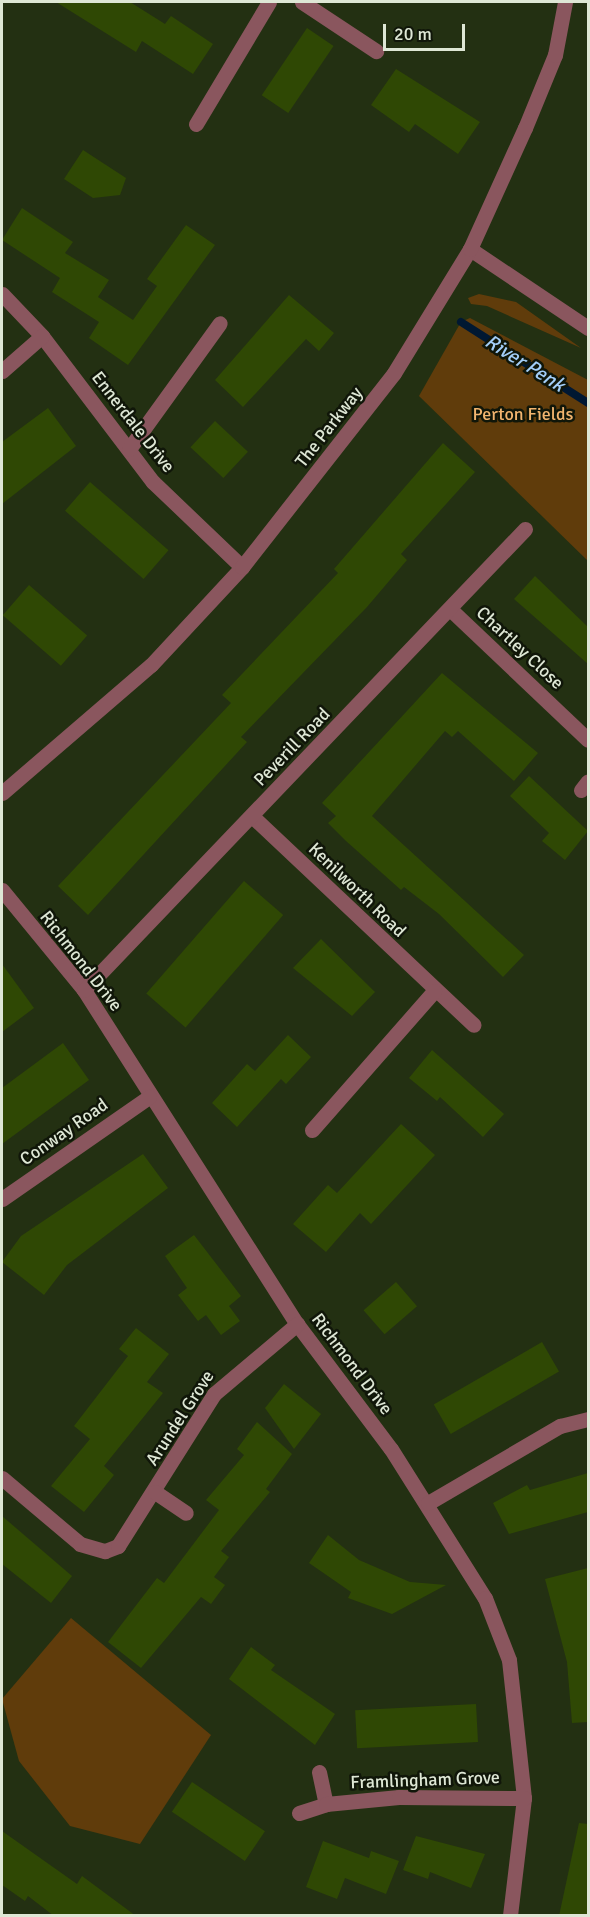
<!DOCTYPE html>
<style>
body{margin:0}
#map{position:relative;width:590px;height:1917px;overflow:hidden;background:#233012;font-family:Signika,sans-serif}
div>[style]{position:absolute}
.green>*{inset:0;background:#603c0b}
.stream>*{height:8px;margin:-4px;padding:0 4px;transform-origin:4px;border-radius:4px;background:#001832}
.building>*{inset:0;background:#2f4804;transform-origin:0 0}
.minor>*{height:15px;margin:-7.5px;padding:0 7.5px;transform-origin:7.5px;border-radius:7.5px;background:#8a565e}
span{translate:-50% -50%;white-space:nowrap;text-align:center;line-height:1.15;-webkit-text-stroke:5px #101609;paint-order:stroke}
.park-label{font-size:18px;color:#f2b56f}
.street-label{font-size:18px;color:#dee7d5}
.water-label{font-size:20px;color:#a3cdf7;font-style:italic}
.frame{position:absolute;inset:0;border:3px solid #dee7d5;pointer-events:none}
.scale{position:absolute;left:383px;top:24px;width:82px;height:27px;box-sizing:border-box;border:3px solid #dee7d5;border-top:0;padding-left:8px;font-size:18px;line-height:21px;white-space:nowrap;color:#dee7d5;-webkit-text-stroke:4px #101609;paint-order:stroke}
</style>
<div id="map">
<div class="green">
<div style="clip-path:polygon(479px 294px,516px 302px,581px 348px,487px 306px,471px 304px,468px 298px)"></div>
<div style="clip-path:polygon(470px 318px,588px 380px,588px 561px,419px 396px,461px 322px)"></div>
<div style="clip-path:polygon(71px 1618px,211px 1735px,140px 1844px,70px 1826px,19px 1761px,2px 1699px)"></div>
</div>
<div class="stream">
<div style="left:461px;top:322px;width:151px;rotate:32.5deg"></div>
</div>
<div class="building">
<div style="clip-path:polygon(56px 2px,130px 2px,165px 24px,171px 16px,213px 44px,193px 74px,142px 41px,136px 52px)"></div>
<div style="left:307px;top:28px;width:32px;height:81px;rotate:34deg"></div>
<div style="clip-path:polygon(396px 69px,480px 122px,458px 154px,415px 124px,409px 132px,371px 105px)"></div>
<div style="clip-path:polygon(83px 150px,126px 178px,120px 195px,93px 198px,64px 179px)"></div>
<div style="clip-path:polygon(22px 208px,73px 242px,65px 253px,109px 280px,98px 297px,133px 320px,157px 286px,147px 279px,186px 225px,215px 245px,128px 365px,89px 338px,99px 322px,52px 292px,60px 278px,2px 240px)"></div>
<div style="clip-path:polygon(289px 295px,334px 333px,319px 351px,306px 339px,243px 407px,215px 380px)"></div>
<div style="clip-path:polygon(48px 408px,76px 446px,2px 504px,2px 442px)"></div>
<div style="left:215px;top:421px;width:45px;height:36px;rotate:43deg"></div>
<div style="clip-path:polygon(443px 443px,475px 472px,401px 554px,407px 560px,367px 607px,241px 737px,247px 742px,88px 915px,58px 886px,231px 703px,222px 695px,338px 573px,334px 569px)"></div>
<div style="left:90px;top:482px;width:104px;height:38px;rotate:41deg"></div>
<div style="clip-path:polygon(535px 576px,588px 627px,588px 664px,514px 599px)"></div>
<div style="left:29px;top:585px;width:77px;height:40px;rotate:41deg"></div>
<div style="clip-path:polygon(442px 673px,538px 753px,514px 781px,458px 731px,452px 737px,445px 731px,372px 816px,524px 955px,503px 977px,439px 914px,404px 887px,401px 890px,346px 841px,328px 823px,336px 816px,322px 803px)"></div>
<div style="clip-path:polygon(529px 776px,588px 831px,565px 860px,542px 841px,549px 833px,510px 796px)"></div>
<div style="left:244px;top:881px;width:52px;height:149px;rotate:41deg"></div>
<div style="clip-path:polygon(321px 939px,375px 992px,352px 1016px,293px 968px)"></div>
<div style="clip-path:polygon(2px 964px,34px 1008px,2px 1032px)"></div>
<div style="clip-path:polygon(288px 1035px,311px 1057px,286px 1084px,281px 1079px,237px 1127px,212px 1103px,247px 1064px,255px 1071px)"></div>
<div style="clip-path:polygon(63px 1043px,89px 1080px,2px 1144px,2px 1088px)"></div>
<div style="clip-path:polygon(432px 1050px,504px 1114px,483px 1137px,440px 1097px,437px 1101px,409px 1078px)"></div>
<div style="clip-path:polygon(401px 1124px,435px 1155px,371px 1224px,360px 1213px,326px 1252px,293px 1224px,328px 1185px,337px 1193px)"></div>
<div style="clip-path:polygon(143px 1154px,168px 1188px,67px 1265px,44px 1295px,2px 1262px,21px 1236px)"></div>
<div style="clip-path:polygon(194px 1235px,241px 1296px,229px 1306px,240px 1321px,221px 1335px,206px 1315px,198px 1321px,178px 1295px,187px 1288px,165px 1256px)"></div>
<div style="left:396px;top:1282px;width:32px;height:43px;rotate:49deg"></div>
<div style="clip-path:polygon(136px 1328px,169px 1354px,147px 1382px,163px 1393px,104px 1466px,114px 1475px,84px 1512px,51px 1486px,90px 1439px,74px 1426px,128px 1356px,119px 1349px)"></div>
<div style="left:542px;top:1342px;width:34px;height:125px;rotate:60deg"></div>
<div style="clip-path:polygon(284px 1384px,321px 1414px,294px 1449px,265px 1408px)"></div>
<div style="clip-path:polygon(257px 1422px,292px 1454px,266px 1489px,270px 1492px,221px 1551px,229px 1557px,214px 1577px,225px 1585px,211px 1604px,201px 1597px,141px 1668px,108px 1642px,157px 1578px,164px 1583px,219px 1510px,206px 1500px,244px 1455px,237px 1449px)"></div>
<div style="clip-path:polygon(588px 1473px,588px 1512px,509px 1534px,493px 1503px,527px 1485px,530px 1490px)"></div>
<div style="clip-path:polygon(2px 1516px,72px 1576px,51px 1603px,2px 1564px)"></div>
<div style="clip-path:polygon(328px 1535px,359px 1560px,410px 1582px,446px 1585px,392px 1614px,348px 1598px,351px 1592px,309px 1563px)"></div>
<div style="clip-path:polygon(588px 1568px,588px 1722px,572px 1723px,567px 1662px,545px 1579px)"></div>
<div style="clip-path:polygon(251px 1647px,275px 1665px,271px 1670px,335px 1714px,315px 1745px,229px 1679px)"></div>
<div style="left:476px;top:1704px;width:38px;height:121px;rotate:87deg"></div>
<div style="left:192px;top:1782px;width:88px;height:36px;rotate:34deg"></div>
<div style="clip-path:polygon(579px 1823px,588px 1824px,588px 1916px,559px 1916px)"></div>
<div style="clip-path:polygon(2px 1831px,77px 1884px,82px 1876px,136px 1916px,54px 1916px,28px 1896px,25px 1901px,2px 1885px)"></div>
<div style="clip-path:polygon(416px 1836px,485px 1854px,471px 1888px,430px 1872px,428px 1879px,403px 1870px)"></div>
<div style="clip-path:polygon(323px 1841px,369px 1858px,371px 1851px,399px 1861px,386px 1894px,345px 1878px,337px 1899px,306px 1887px)"></div>
</div>
<div class="minor">
<div style="left:302px;top:2px;width:89px;rotate:33.5deg"></div>
<div style="left:196px;top:124px;width:142px;rotate:-59.1deg"></div>
<div style="left:470px;top:249px;width:142px;rotate:33.8deg"></div>
<div style="left:2px;top:294px;width:58px;rotate:46.4deg"></div>
<div style="left:42px;top:336px;width:183px;rotate:52.8deg"></div>
<div style="left:153px;top:482px;width:123px;rotate:43.7deg"></div>
<div style="left:2px;top:371px;width:53px;rotate:-41.2deg"></div>
<div style="left:129px;top:449px;width:155px;rotate:-54.2deg"></div>
<div style="left:450px;top:609px;width:190px;rotate:43.5deg"></div>
<div style="left:581px;top:790px;width:11px;rotate:-52deg"></div>
<div style="left:2px;top:793px;width:196px;rotate:-40.7deg"></div>
<div style="left:151px;top:665px;width:134px;rotate:-47.1deg"></div>
<div style="left:242px;top:567px;width:246px;rotate:-51.9deg"></div>
<div style="left:394px;top:373px;width:145px;rotate:-58.5deg"></div>
<div style="left:470px;top:249px;width:133px;rotate:-65.6deg"></div>
<div style="left:525px;top:128px;width:79px;rotate:-67.7deg"></div>
<div style="left:555px;top:55px;width:54px;rotate:-79.3deg"></div>
<div style="left:253px;top:817px;width:303px;rotate:43.3deg"></div>
<div style="left:2px;top:890px;width:129px;rotate:50.6deg"></div>
<div style="left:84px;top:990px;width:396px;rotate:57.5deg"></div>
<div style="left:297px;top:1324px;width:156px;rotate:53.1deg"></div>
<div style="left:391px;top:1449px;width:176px;rotate:57.8deg"></div>
<div style="left:485px;top:1598px;width:66px;rotate:68.8deg"></div>
<div style="left:509px;top:1660px;width:139px;rotate:83.8deg"></div>
<div style="left:524px;top:1798px;width:119px;rotate:96.8deg"></div>
<div style="left:84px;top:990px;width:638px;rotate:-46.27deg"></div>
<div style="left:312px;top:1130px;width:185px;rotate:-48.7deg"></div>
<div style="left:2px;top:1199px;width:179px;rotate:-34.8deg"></div>
<div style="left:2px;top:1478px;width:102px;rotate:40.2deg"></div>
<div style="left:80px;top:1544px;width:26px;rotate:16deg"></div>
<div style="left:105px;top:1551px;width:14px;rotate:-21deg"></div>
<div style="left:118px;top:1546px;width:180px;rotate:-57.7deg"></div>
<div style="left:214px;top:1394px;width:109px;rotate:-40.1deg"></div>
<div style="left:155px;top:1492px;width:37px;rotate:34deg"></div>
<div style="left:428px;top:1503px;width:153px;rotate:-30.3deg"></div>
<div style="left:560px;top:1426px;width:29px;rotate:-14deg"></div>
<div style="left:319px;top:1772px;width:33px;rotate:78deg"></div>
<div style="left:299px;top:1813px;width:28px;rotate:-18deg"></div>
<div style="left:326px;top:1804px;width:73px;rotate:-5.5deg"></div>
<div style="left:399px;top:1797px;width:125px;rotate:0.5deg"></div>
</div>
<div class="park-label">
<span style="left:523px;top:414px">Perton Fields</span>
</div>
<div class="street-label">
<span style="left:133px;top:422px;rotate:52deg">Ennerdale Drive</span>
<span style="left:329px;top:427px;rotate:-52deg">The Parkway</span>
<span style="left:520px;top:648px;rotate:43deg">Chartley Close</span>
<span style="left:292px;top:747px;rotate:-46deg">Peverill Road</span>
<span style="left:357px;top:890px;rotate:44deg">Kenilworth Road</span>
<span style="left:81px;top:961px;rotate:52deg">Richmond Drive</span>
<span style="left:64px;top:1132px;rotate:-35deg">Conway Road</span>
<span style="left:352px;top:1364px;rotate:53deg">Richmond Drive</span>
<span style="left:180px;top:1418px;rotate:-57deg">Arundel Grove</span>
<span style="left:425px;top:1780px;rotate:-2deg">Framlingham Grove</span>
</div>
<div class="water-label">
<span style="left:525px;top:363px;rotate:32deg">River Penk</span>
</div>
<div class="frame"></div>
<div class="scale">20 m</div>
</div>
